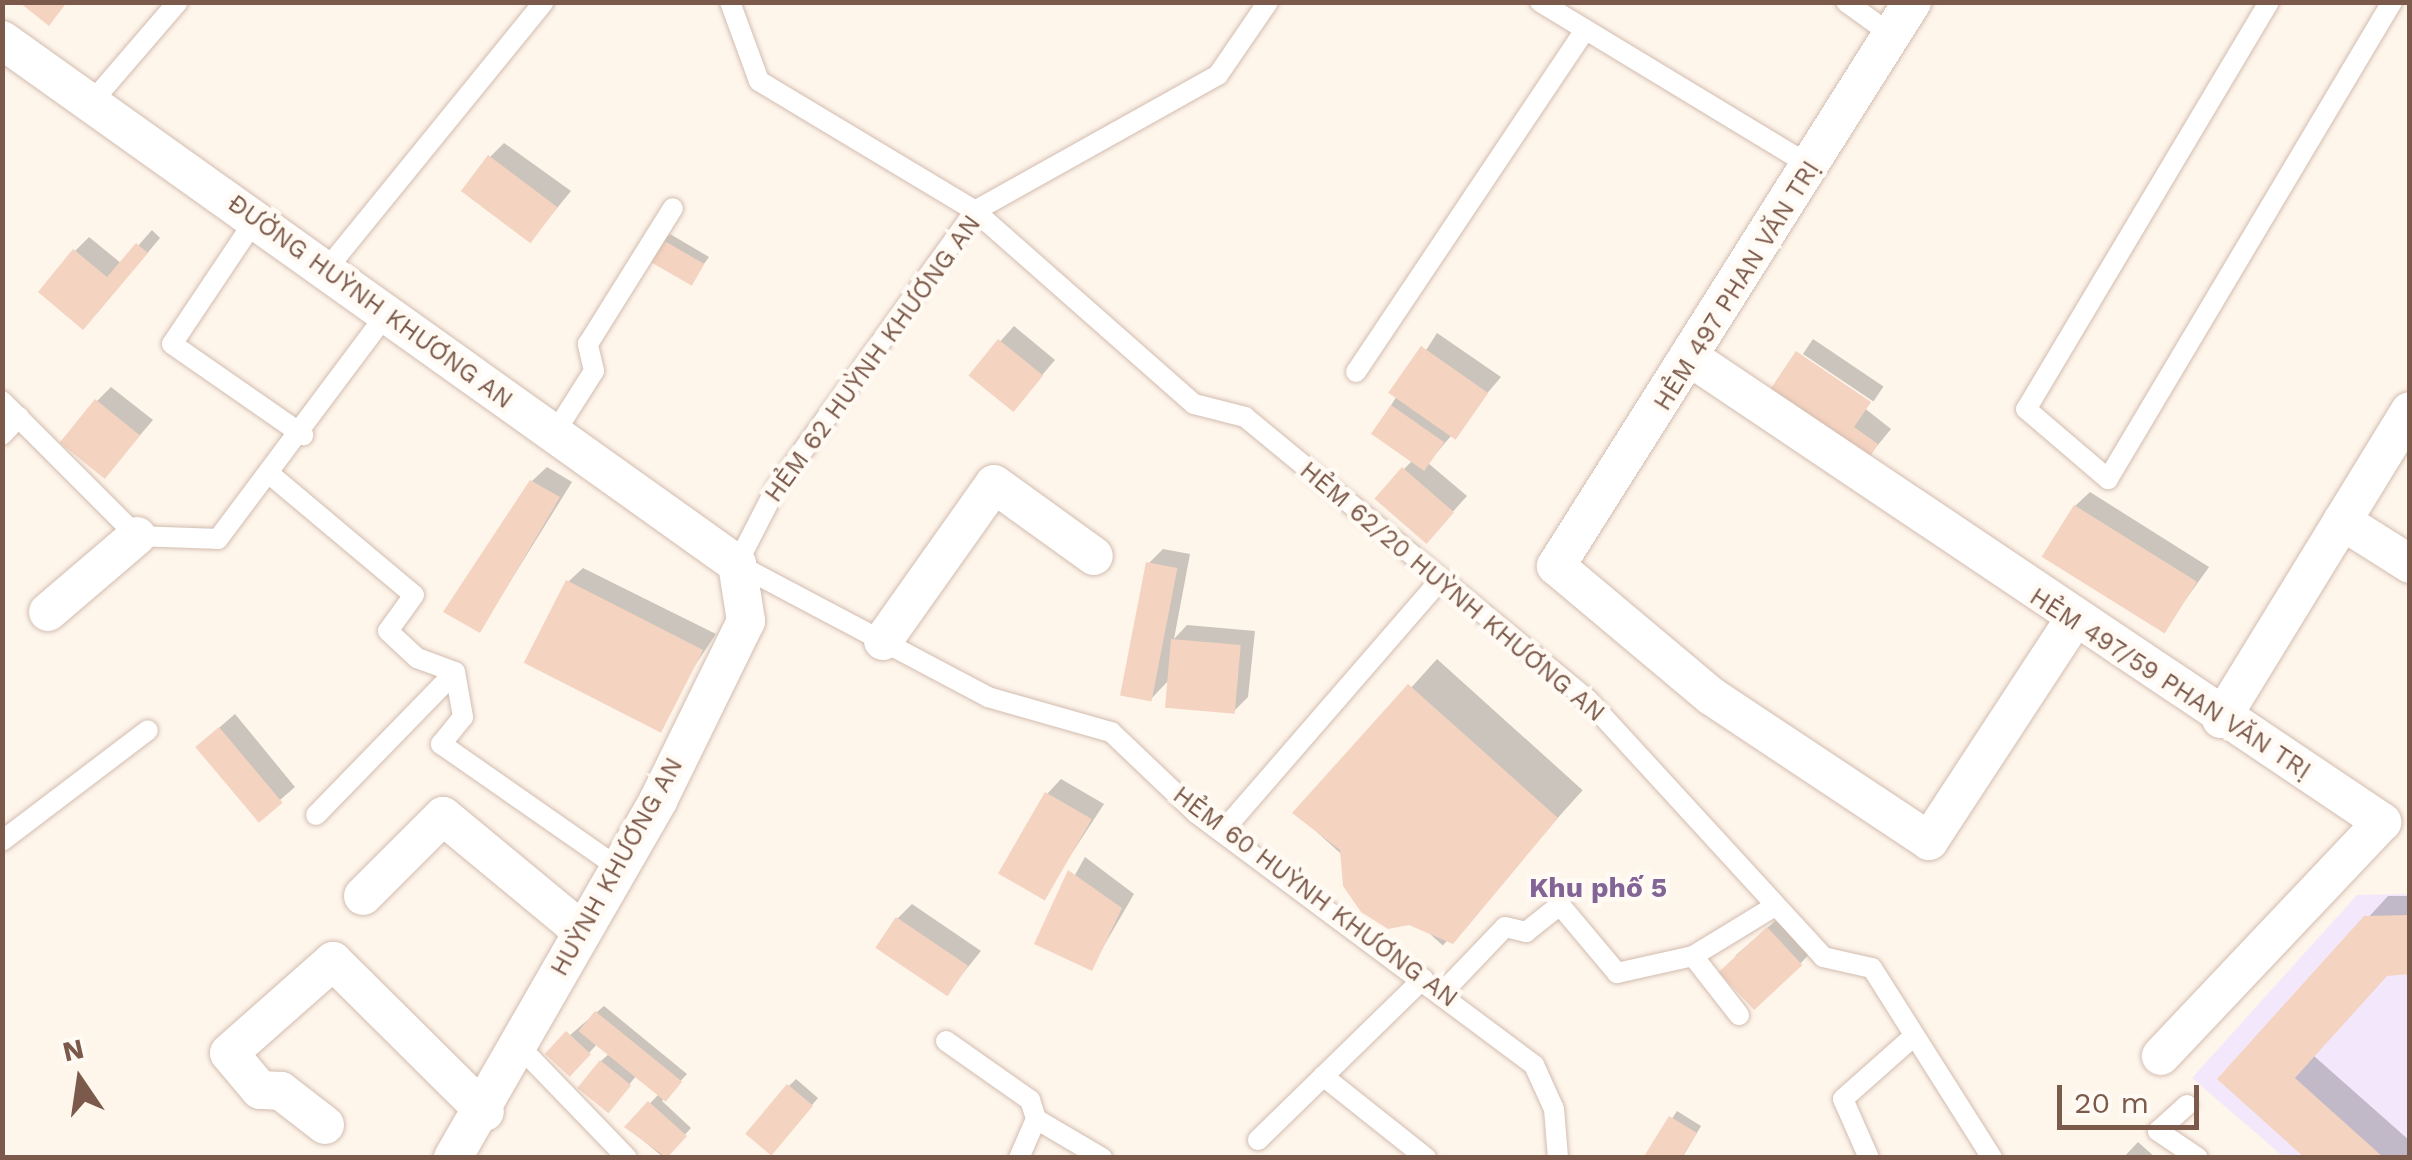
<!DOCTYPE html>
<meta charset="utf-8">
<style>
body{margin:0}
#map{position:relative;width:2412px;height:1160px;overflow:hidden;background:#fef5eb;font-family:"Work Sans",sans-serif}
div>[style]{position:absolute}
.education>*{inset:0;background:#f2e7fb}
.shadow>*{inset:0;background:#0003;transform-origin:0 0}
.building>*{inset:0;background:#f5d3c1;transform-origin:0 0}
.roads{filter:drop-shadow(0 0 2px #d2bcaf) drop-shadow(0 0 2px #d2bcaf)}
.service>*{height:20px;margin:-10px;padding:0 10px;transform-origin:10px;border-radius:10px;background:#fff}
.minor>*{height:38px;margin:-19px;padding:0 19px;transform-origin:19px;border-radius:19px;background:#fff}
span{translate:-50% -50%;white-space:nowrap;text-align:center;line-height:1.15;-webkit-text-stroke:9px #fffaf3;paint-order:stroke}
.street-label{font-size:25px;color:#7c5a4b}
.neighbourhood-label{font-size:28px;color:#826497;font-weight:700}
.frame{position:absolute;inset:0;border:5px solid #7c5a4b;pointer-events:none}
.north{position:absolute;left:30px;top:1030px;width:100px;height:100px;-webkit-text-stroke:8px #fffaf3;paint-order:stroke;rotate:347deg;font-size:28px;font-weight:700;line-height:40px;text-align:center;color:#7c5a4b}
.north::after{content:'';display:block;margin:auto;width:35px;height:45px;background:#7c5a4b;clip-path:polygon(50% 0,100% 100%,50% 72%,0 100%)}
.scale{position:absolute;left:2057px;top:1085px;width:142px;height:45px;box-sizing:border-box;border:5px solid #7c5a4b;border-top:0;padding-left:12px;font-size:30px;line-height:35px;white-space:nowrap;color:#7c5a4b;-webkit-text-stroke:8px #fffaf3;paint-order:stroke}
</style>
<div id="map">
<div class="education">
<div style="clip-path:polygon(2409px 894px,2409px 1157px,2284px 1157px,2192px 1078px,2357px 895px)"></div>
</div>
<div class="shadow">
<div style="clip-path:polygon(504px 143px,571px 191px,531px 240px,490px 157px)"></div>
<div style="clip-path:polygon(152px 230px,160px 238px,97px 313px,75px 251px,89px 237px,122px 264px)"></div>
<div style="clip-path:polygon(670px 234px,709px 257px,690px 283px,663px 240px)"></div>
<div style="clip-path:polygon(1014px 326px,1055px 360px,1025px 395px,971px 374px)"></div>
<div style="clip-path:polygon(1437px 333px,1501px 377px,1428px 463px,1467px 496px,1440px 526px,1404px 469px,1413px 460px,1374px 432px)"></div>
<div style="left:1813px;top:339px;width:85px;height:18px;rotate:34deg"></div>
<div style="clip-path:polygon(1797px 355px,1891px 429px,1864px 462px)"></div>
<div style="clip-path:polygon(111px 387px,153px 420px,106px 475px,97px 401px)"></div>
<div style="clip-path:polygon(547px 467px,572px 482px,480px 630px,532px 481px)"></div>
<div style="clip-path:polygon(2090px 492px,2209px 567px,2163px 631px,2075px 506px)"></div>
<div style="clip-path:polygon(1163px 549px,1190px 554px,1174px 639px,1187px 625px,1255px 631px,1248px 697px,1233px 712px,1169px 680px,1150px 700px,1149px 563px)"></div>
<div style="clip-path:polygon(583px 568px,716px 634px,655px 725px,568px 582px)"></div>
<div style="left:1437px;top:659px;width:196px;height:209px;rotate:42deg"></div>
<div style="clip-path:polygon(235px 714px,295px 787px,258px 819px,213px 733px)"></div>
<div style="clip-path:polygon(1061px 779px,1104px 804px,1044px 896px,1047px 794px)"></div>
<div style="clip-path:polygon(1085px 857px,1134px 894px,1091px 968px,1037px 943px)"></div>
<div style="clip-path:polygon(2388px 896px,2410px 896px,2410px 971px,2389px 973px,2314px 1056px,2410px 1141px,2410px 1158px,2309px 1158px,2221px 1078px)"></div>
<div style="clip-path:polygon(912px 904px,981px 951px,947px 993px,897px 919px)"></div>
<div style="clip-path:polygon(1783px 914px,1814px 949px,1800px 964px,1735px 956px)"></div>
<div style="clip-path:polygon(604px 1006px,687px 1074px,662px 1101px,691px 1128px,664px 1158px,627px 1127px,659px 1094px,637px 1075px,614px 1103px,601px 1061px,610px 1053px,598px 1043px,571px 1073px,548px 1054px)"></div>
<div style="clip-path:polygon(796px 1079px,818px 1098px,777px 1146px,789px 1086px)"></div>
<div style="clip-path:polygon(1677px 1111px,1701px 1126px,1682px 1158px,1646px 1158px)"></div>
<div style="clip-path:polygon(2138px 1142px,2156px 1158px,2123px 1158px)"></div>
</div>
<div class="building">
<div style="clip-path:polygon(19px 2px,67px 2px,49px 26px)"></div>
<div style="left:488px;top:155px;width:87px;height:45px;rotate:37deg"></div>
<div style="left:661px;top:239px;width:50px;height:25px;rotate:30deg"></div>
<div style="clip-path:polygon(136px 243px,148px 253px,83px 330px,38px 292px,73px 249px,107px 277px)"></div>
<div style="left:998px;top:339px;width:58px;height:47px;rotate:39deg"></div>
<div style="left:1421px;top:346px;width:82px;height:57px;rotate:35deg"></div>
<div style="clip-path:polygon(1796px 351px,1871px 402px,1854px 427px,1878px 444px,1865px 465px,1765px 397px)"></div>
<div style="left:95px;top:399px;width:58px;height:56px;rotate:39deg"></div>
<div style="left:1391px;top:405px;width:65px;height:35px;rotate:35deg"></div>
<div style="left:1402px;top:467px;width:69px;height:42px;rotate:41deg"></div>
<div style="clip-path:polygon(530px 480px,560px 497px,480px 633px,443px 612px)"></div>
<div style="left:2074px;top:505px;width:145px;height:61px;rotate:32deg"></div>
<div style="left:1146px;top:562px;width:32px;height:136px;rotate:11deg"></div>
<div style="left:566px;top:580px;width:154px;height:93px;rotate:27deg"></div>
<div style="left:1171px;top:639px;width:70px;height:69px;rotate:5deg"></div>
<div style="clip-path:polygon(1408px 684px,1558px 818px,1453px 944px,1409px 925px,1388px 929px,1361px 912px,1343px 886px,1340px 850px,1292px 813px)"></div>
<div style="left:219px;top:727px;width:99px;height:31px;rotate:50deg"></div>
<div style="left:1045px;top:792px;width:54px;height:94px;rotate:30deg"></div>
<div style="clip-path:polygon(1068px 870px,1122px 908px,1092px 971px,1034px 944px)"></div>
<div style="clip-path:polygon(2410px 915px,2410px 974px,2387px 976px,2295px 1078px,2384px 1158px,2305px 1158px,2217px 1079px,2364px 916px)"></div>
<div style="left:896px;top:917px;width:87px;height:37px;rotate:34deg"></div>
<div style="left:1767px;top:927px;width:52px;height:66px;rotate:47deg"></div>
<div style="left:595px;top:1011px;width:112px;height:26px;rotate:39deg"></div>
<div style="left:566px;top:1031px;width:34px;height:31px;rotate:43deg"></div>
<div style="left:600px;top:1060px;width:40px;height:36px;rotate:39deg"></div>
<div style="left:787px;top:1084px;width:34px;height:65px;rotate:40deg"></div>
<div style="clip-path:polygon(648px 1101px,687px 1136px,667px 1158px,624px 1127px)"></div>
<div style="clip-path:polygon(1669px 1116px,1697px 1133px,1681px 1158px,1643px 1158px)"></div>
</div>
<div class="roads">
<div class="service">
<div style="left:730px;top:2px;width:84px;rotate:69.8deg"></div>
<div style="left:759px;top:81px;width:252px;rotate:31deg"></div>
<div style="left:975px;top:211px;width:292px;rotate:41.4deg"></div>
<div style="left:1194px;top:404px;width:53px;rotate:14.3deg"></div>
<div style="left:1245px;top:417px;width:443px;rotate:39.5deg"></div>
<div style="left:1587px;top:699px;width:350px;rotate:47.5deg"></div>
<div style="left:1823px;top:957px;width:50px;rotate:12.7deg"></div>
<div style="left:1872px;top:968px;width:225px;rotate:57.7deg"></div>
<div style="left:1268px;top:2px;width:88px;rotate:124.4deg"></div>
<div style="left:1218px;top:75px;width:278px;rotate:150.8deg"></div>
<div style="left:975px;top:211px;width:341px;rotate:125.7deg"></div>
<div style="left:776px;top:488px;width:85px;rotate:117.2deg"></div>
<div style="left:737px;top:564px;width:284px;rotate:27.9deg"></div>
<div style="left:988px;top:697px;width:128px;rotate:15.9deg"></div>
<div style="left:1111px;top:732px;width:117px;rotate:43.6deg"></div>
<div style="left:1196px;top:813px;width:422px;rotate:36.7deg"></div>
<div style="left:1534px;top:1065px;width:48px;rotate:65.6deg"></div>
<div style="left:1554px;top:1109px;width:49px;rotate:85.3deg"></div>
<div style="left:1540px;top:2px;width:318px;rotate:31.2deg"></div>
<div style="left:1846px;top:2px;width:57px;rotate:35.7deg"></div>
<div style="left:2269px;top:2px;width:474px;rotate:120.8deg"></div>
<div style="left:2026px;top:409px;width:108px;rotate:40.5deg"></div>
<div style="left:2108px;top:479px;width:555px;rotate:-59.23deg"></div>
<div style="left:91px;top:103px;width:133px;rotate:-49.3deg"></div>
<div style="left:255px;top:220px;width:149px;rotate:123.8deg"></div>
<div style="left:172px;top:344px;width:160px;rotate:34.8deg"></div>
<div style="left:326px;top:270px;width:345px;rotate:-50.9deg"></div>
<div style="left:1356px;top:372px;width:412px;rotate:-56.2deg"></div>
<div style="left:2px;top:401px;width:191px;rotate:45deg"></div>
<div style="left:137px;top:536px;width:81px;rotate:2.1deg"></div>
<div style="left:218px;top:539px;width:282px;rotate:-53.2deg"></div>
<div style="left:554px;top:434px;width:75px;rotate:-57.6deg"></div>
<div style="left:594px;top:371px;width:28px;rotate:-103deg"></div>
<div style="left:588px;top:344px;width:160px;rotate:-58deg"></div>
<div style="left:2px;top:435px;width:25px;rotate:-47deg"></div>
<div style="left:272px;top:476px;width:185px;rotate:40deg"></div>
<div style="left:414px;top:595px;width:44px;rotate:125.8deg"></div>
<div style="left:388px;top:631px;width:40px;rotate:43deg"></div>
<div style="left:417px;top:658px;width:40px;rotate:20.2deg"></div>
<div style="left:455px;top:672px;width:46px;rotate:79.9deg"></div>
<div style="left:463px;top:717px;width:35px;rotate:129deg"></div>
<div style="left:441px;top:744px;width:217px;rotate:34.9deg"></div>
<div style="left:316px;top:815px;width:199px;rotate:-45.8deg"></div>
<div style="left:1222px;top:832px;width:335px;rotate:-49.1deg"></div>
<div style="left:2px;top:841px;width:183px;rotate:-37.2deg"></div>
<div style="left:1693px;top:956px;width:75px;rotate:52.1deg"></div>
<div style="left:1442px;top:993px;width:91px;rotate:-46.3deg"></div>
<div style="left:1505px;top:927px;width:22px;rotate:13deg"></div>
<div style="left:1526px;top:932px;width:43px;rotate:-38.5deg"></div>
<div style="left:1560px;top:905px;width:89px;rotate:50deg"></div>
<div style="left:1617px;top:973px;width:78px;rotate:-12.6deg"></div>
<div style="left:1693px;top:956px;width:96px;rotate:-31.4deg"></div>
<div style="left:946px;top:1041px;width:103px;rotate:35.1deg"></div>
<div style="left:1030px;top:1100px;width:20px;rotate:72deg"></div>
<div style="left:1036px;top:1119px;width:77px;rotate:30.6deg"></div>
<div style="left:517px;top:1044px;width:158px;rotate:46deg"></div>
<div style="left:1323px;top:1076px;width:132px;rotate:38.5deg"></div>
<div style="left:2187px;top:1105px;width:39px;rotate:138deg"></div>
<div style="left:2158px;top:1131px;width:48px;rotate:34deg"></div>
<div style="left:1258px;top:1140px;width:231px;rotate:-44.3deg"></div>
<div style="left:1019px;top:1158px;width:43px;rotate:-66.4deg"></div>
<div style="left:1869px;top:1158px;width:64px;rotate:-113.8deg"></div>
<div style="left:1843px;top:1099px;width:95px;rotate:-41.6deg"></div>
</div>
<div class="minor">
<div style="left:1912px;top:2px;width:667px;rotate:122.26deg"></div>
<div style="left:1556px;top:566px;width:202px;rotate:40deg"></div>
<div style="left:1711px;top:696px;width:262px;rotate:33.6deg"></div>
<div style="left:1929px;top:841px;width:263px;rotate:-56.8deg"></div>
<div style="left:2px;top:40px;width:903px;rotate:35.49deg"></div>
<div style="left:737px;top:564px;width:58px;rotate:81deg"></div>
<div style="left:746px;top:621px;width:200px;rotate:116.1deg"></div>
<div style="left:658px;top:801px;width:412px;rotate:119.9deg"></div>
<div style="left:1694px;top:360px;width:829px;rotate:33.88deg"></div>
<div style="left:2382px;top:822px;width:322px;rotate:133.4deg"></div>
<div style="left:2342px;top:521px;width:80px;rotate:32.3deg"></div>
<div style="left:48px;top:612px;width:117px;rotate:-40.5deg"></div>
<div style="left:883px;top:641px;width:192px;rotate:-54.7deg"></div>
<div style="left:994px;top:484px;width:123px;rotate:35.8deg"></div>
<div style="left:2221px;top:719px;width:361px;rotate:-58.5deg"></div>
<div style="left:363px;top:896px;width:113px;rotate:-45deg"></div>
<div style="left:443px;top:816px;width:180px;rotate:39.6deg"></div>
<div style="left:325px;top:1125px;width:56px;rotate:-142.3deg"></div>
<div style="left:281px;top:1091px;width:21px;rotate:-177deg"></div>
<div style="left:260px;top:1090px;width:48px;rotate:-130deg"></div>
<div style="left:229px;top:1053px;width:139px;rotate:-41.5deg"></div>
<div style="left:333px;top:961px;width:214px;rotate:44.8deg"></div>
</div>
</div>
<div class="street-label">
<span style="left:1737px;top:286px;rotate:-58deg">HẺM 497 PHAN VĂN TRỊ</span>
<span style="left:370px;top:302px;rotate:36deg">ĐƯỜNG HUỲNH KHƯƠNG AN</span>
<span style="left:873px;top:359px;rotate:-54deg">HẺM 62 HUỲNH KHƯƠNG AN</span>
<span style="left:1452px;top:592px;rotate:40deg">HẺM 62/20 HUỲNH KHƯƠNG AN</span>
<span style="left:2170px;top:684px;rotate:33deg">HẺM 497/59 PHAN VĂN TRỊ</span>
<span style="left:617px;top:867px;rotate:-61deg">HUỲNH KHƯƠNG AN</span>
<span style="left:1315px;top:897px;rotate:37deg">HẺM 60 HUỲNH KHƯƠNG AN</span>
</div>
<div class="neighbourhood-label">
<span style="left:1598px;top:888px">Khu phố 5</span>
</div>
<div class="frame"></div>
<div class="north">N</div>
<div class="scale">20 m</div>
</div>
